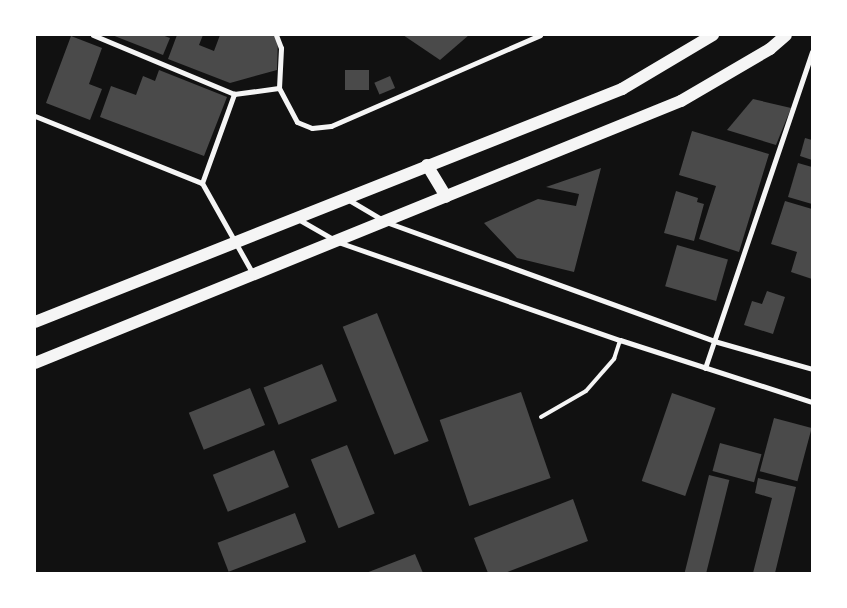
<!DOCTYPE html>
<style>
body{margin:0}
#map{position:relative;width:847px;height:608px;overflow:hidden;background:#111;font-family:"Asap Condensed",sans-serif}
div>[style]{position:absolute}
.building>*{inset:0;background:#4a4a4a;transform-origin:0 0}
.service>*{height:4px;margin:-2px;padding:0 2px;transform-origin:2px;border-radius:2px;background:#f5f5f5}
.minor>*{height:5px;margin:-2.5px;padding:0 2.5px;transform-origin:2.5px;border-radius:2.5px;background:#f5f5f5}
.primary>*{height:12px;margin:-6px;padding:0 6px;transform-origin:6px;border-radius:6px;background:#f5f5f5}
span{translate:-50% -50%;white-space:nowrap;text-align:center;line-height:1.15;-webkit-text-stroke:5px #fff;paint-order:stroke}
.frame{position:absolute;inset:0;border:36px solid #fff;pointer-events:none}
</style>
<div id="map">
<div class="building">
<div style="clip-path:polygon(112px 35px,162px 35px,170px 38px,163px 55px)"></div>
<div style="clip-path:polygon(177px 35px,203px 35px,199px 45px,214px 51px,220px 35px,278px 35px,277px 70px,230px 83px,168px 59px)"></div>
<div style="clip-path:polygon(403px 35px,469px 35px,440px 60px)"></div>
<div style="clip-path:polygon(71px 36px,102px 48px,89px 84px,102px 89px,90px 120px,46px 103px)"></div>
<div style="clip-path:polygon(159px 70px,227px 97px,204px 156px,100px 117px,111px 86px,136px 95px,143px 76px,155px 81px)"></div>
<div style="left:345px;top:70px;width:24px;height:20px"></div>
<div style="left:390px;top:76px;width:13px;height:17px;rotate:67deg"></div>
<div style="clip-path:polygon(753px 99px,791px 108px,776px 145px,727px 130px)"></div>
<div style="clip-path:polygon(692px 131px,769px 154px,739px 252px,699px 239px,716px 186px,679px 175px)"></div>
<div style="clip-path:polygon(805px 138px,812px 140px,812px 160px,800px 156px)"></div>
<div style="clip-path:polygon(798px 163px,812px 167px,812px 204px,788px 197px)"></div>
<div style="clip-path:polygon(601px 168px,574px 272px,517px 258px,484px 223px,538px 199px,576px 206px,579px 194px,546px 187px)"></div>
<div style="clip-path:polygon(676px 191px,698px 198px,697px 202px,704px 204px,694px 241px,664px 233px)"></div>
<div style="clip-path:polygon(785px 201px,812px 209px,812px 279px,791px 272px,797px 252px,771px 244px)"></div>
<div style="left:677px;top:245px;width:53px;height:43px;rotate:16deg"></div>
<div style="clip-path:polygon(767px 291px,785px 297px,773px 334px,744px 325px,752px 301px,762px 304px)"></div>
<div style="left:377px;top:313px;width:138px;height:37px;rotate:68deg"></div>
<div style="left:322px;top:364px;width:40px;height:63px;rotate:68deg"></div>
<div style="left:250px;top:388px;width:40px;height:66px;rotate:68deg"></div>
<div style="left:521px;top:392px;width:91px;height:86px;rotate:71deg"></div>
<div style="left:672px;top:393px;width:46px;height:93px;rotate:19deg"></div>
<div style="left:774px;top:418px;width:39px;height:55px;rotate:15deg"></div>
<div style="left:720px;top:443px;width:43px;height:29px;rotate:15deg"></div>
<div style="left:347px;top:445px;width:74px;height:39px;rotate:68deg"></div>
<div style="left:274px;top:450px;width:40px;height:66px;rotate:68deg"></div>
<div style="left:709px;top:475px;width:21px;height:101px;rotate:14deg"></div>
<div style="clip-path:polygon(758px 478px,796px 487px,775px 573px,753px 573px,772px 498px,755px 493px)"></div>
<div style="clip-path:polygon(573px 499px,588px 541px,505px 573px,488px 573px,474px 538px)"></div>
<div style="left:295px;top:513px;width:31px;height:83px;rotate:69deg"></div>
<div style="clip-path:polygon(415px 554px,423px 573px,366px 573px)"></div>
</div>
<div class="service">
<div style="left:541px;top:417px;width:52px;rotate:-30deg"></div>
<div style="left:586px;top:391px;width:43px;rotate:-48.8deg"></div>
<div style="left:614px;top:359px;width:20px;rotate:-72deg"></div>
</div>
<div class="minor">
<div style="left:93px;top:35px;width:153px;rotate:22.7deg"></div>
<div style="left:279px;top:88px;width:38px;rotate:62deg"></div>
<div style="left:297px;top:122px;width:16px;rotate:22deg"></div>
<div style="left:312px;top:128px;width:19px;rotate:-6deg"></div>
<div style="left:331px;top:126px;width:228px;rotate:-23.5deg"></div>
<div style="left:35px;top:116px;width:180px;rotate:21.9deg"></div>
<div style="left:202px;top:183px;width:104px;rotate:60.7deg"></div>
<div style="left:202px;top:183px;width:95px;rotate:-70.2deg"></div>
<div style="left:234px;top:94px;width:45px;rotate:-7.6deg"></div>
<div style="left:279px;top:88px;width:40px;rotate:-87.1deg"></div>
<div style="left:281px;top:48px;width:14px;rotate:-111deg"></div>
<div style="left:349px;top:200px;width:43px;rotate:30.7deg"></div>
<div style="left:386px;top:222px;width:349px;rotate:19.9deg"></div>
<div style="left:714px;top:341px;width:102px;rotate:15.9deg"></div>
<div style="left:298px;top:219px;width:46px;rotate:29.9deg"></div>
<div style="left:338px;top:242px;width:299px;rotate:19.2deg"></div>
<div style="left:620px;top:340px;width:202px;rotate:17.9deg"></div>
<div style="left:705px;top:368px;width:334px;rotate:-71.3deg"></div>
</div>
<div class="primary">
<div style="left:427px;top:165px;width:37px;rotate:59deg"></div>
<div style="left:35px;top:322px;width:632px;rotate:-21.65deg"></div>
<div style="left:622px;top:89px;width:106px;rotate:-30.7deg"></div>
<div style="left:35px;top:363px;width:697px;rotate:-22.08deg"></div>
<div style="left:681px;top:101px;width:103px;rotate:-30.3deg"></div>
<div style="left:770px;top:49px;width:21px;rotate:-41deg"></div>
</div>
<div class="frame"></div>
</div>
